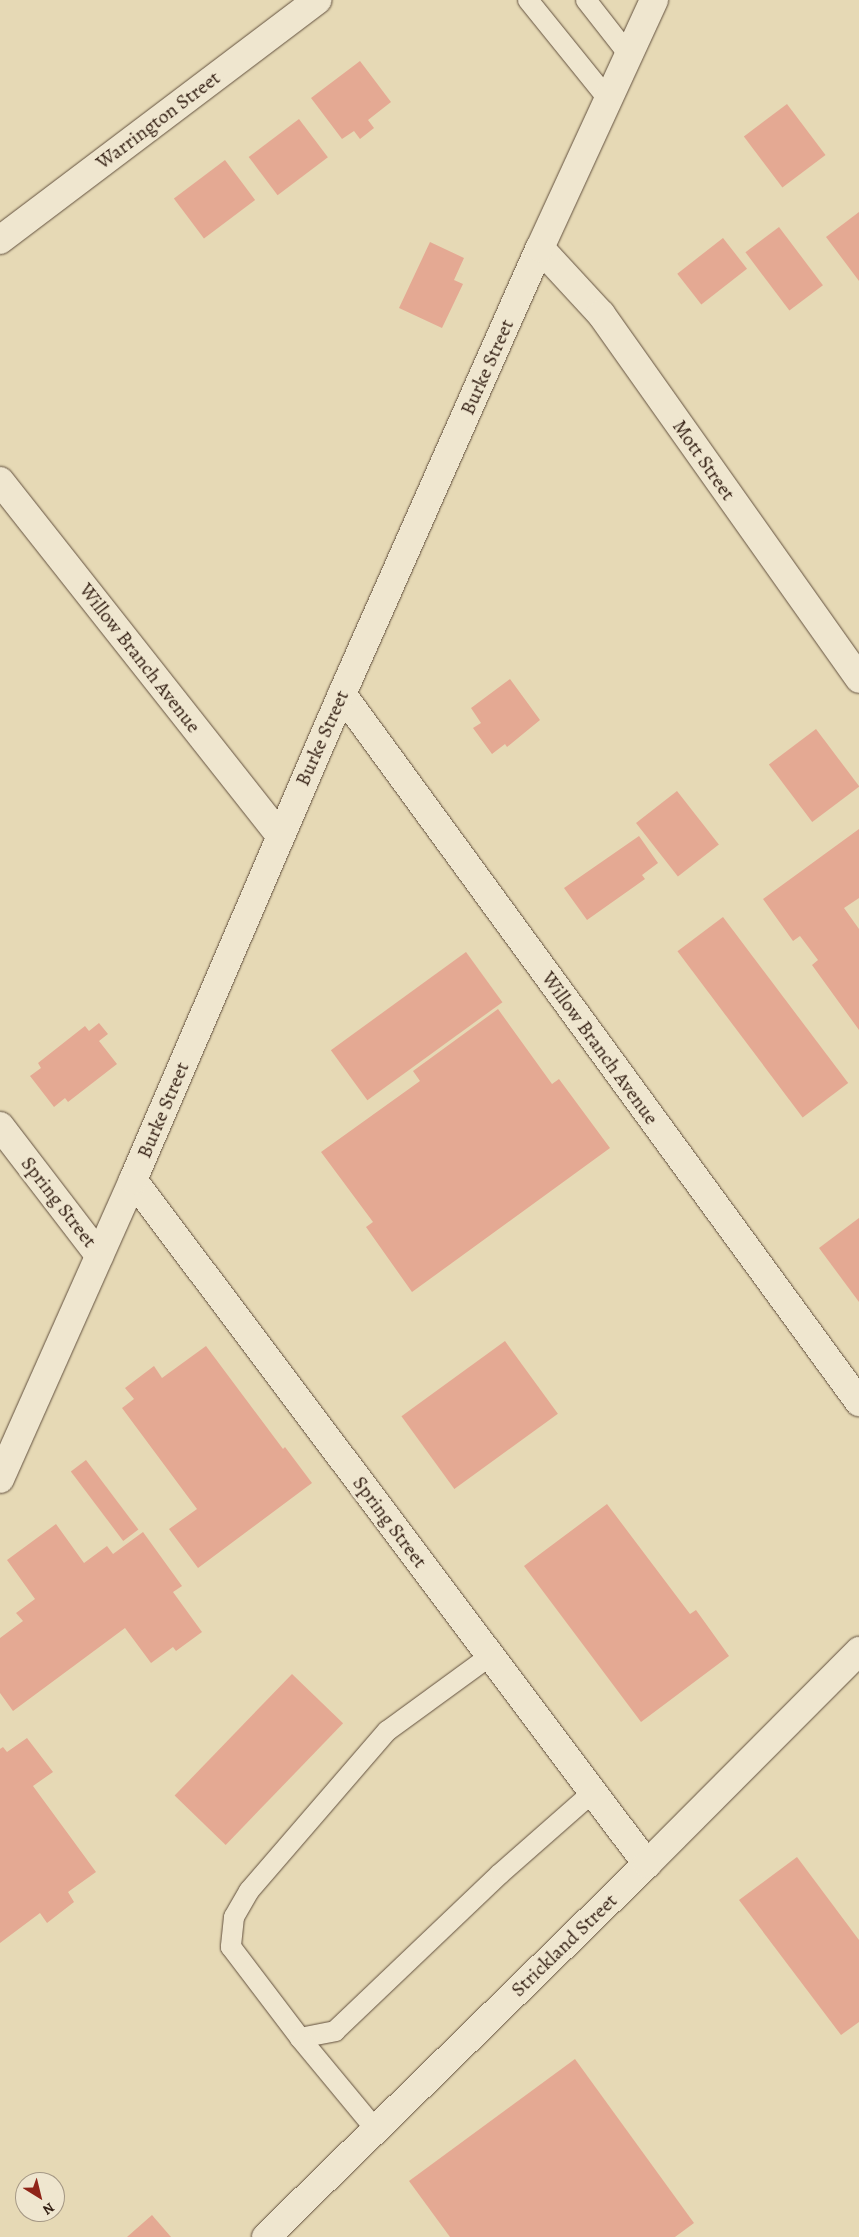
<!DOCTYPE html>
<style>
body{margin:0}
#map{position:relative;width:859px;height:2237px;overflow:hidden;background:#e6d9b5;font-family:Alegreya,serif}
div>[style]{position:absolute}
.building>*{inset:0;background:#e4a993;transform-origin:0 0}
.roads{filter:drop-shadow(0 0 1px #62503e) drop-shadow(0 0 1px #62503e)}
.lane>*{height:20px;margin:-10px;padding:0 10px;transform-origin:10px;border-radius:10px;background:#efe6cf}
.street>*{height:28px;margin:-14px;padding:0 14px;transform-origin:14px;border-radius:14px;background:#efe6cf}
span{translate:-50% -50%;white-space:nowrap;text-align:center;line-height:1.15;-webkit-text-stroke:5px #efe6cf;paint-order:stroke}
.street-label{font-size:20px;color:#362216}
.north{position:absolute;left:15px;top:2172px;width:50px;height:50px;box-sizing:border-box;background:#efe6cf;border:1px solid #a59885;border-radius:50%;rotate:144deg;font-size:14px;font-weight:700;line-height:20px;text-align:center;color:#362216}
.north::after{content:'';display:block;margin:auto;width:18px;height:22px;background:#8f2418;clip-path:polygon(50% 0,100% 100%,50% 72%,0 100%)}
</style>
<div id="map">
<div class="building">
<div style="clip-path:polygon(360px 61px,391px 102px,368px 120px,374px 128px,360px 139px,354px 131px,342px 139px,311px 98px)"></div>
<div style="left:787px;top:104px;width:64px;height:54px;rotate:53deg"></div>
<div style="left:299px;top:119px;width:48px;height:63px;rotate:53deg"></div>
<div style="left:225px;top:160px;width:50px;height:64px;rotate:53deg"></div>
<div style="clip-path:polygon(859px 212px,859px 281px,826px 237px)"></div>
<div style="left:779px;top:227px;width:73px;height:42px;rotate:53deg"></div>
<div style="left:723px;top:238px;width:39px;height:58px;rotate:52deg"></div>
<div style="clip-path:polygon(430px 242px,464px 258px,454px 280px,463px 284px,442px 328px,399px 308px)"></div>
<div style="clip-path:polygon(510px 679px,540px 720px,507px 747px,505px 744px,492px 754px,473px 728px,481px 723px,471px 708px)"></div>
<div style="left:816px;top:729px;width:72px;height:59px;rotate:53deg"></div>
<div style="left:677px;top:791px;width:68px;height:52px;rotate:52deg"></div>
<div style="clip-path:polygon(859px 829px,859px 898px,844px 908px,859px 929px,859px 1030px,812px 965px,818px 960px,800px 936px,793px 941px,763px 899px)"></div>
<div style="clip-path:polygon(639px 836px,658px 863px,642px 875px,645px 879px,587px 920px,564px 888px)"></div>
<div style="left:723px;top:917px;width:208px;height:57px;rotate:53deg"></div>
<div style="left:466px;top:952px;width:62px;height:167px;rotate:54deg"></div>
<div style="clip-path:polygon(498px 1009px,552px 1084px,559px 1079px,610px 1148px,412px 1292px,366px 1227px,373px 1222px,321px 1152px,420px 1081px,413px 1071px)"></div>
<div style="clip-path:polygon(99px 1023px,108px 1034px,99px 1041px,117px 1064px,68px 1102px,65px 1098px,54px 1107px,30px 1076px,41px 1068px,38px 1063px,85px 1026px,89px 1031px)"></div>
<div style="clip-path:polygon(859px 1218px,859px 1302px,819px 1248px)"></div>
<div style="left:505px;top:1341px;width:90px;height:128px;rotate:54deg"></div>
<div style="clip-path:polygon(206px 1346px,283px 1449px,285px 1447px,312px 1483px,198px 1568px,169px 1529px,197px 1509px,122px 1408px,134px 1399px,125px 1388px,154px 1366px,162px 1378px)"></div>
<div style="left:86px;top:1460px;width:87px;height:19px;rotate:53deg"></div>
<div style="clip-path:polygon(607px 1504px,690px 1614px,696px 1610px,729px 1656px,641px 1722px,524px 1566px)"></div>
<div style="clip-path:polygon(56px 1524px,84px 1563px,107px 1546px,113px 1554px,143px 1532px,182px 1586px,173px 1592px,202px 1632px,176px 1651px,173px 1647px,151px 1663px,125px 1628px,13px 1711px,0 1693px,0 1638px,23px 1621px,16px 1613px,35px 1599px,7px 1560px)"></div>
<div style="left:292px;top:1674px;width:71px;height:169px;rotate:44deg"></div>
<div style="clip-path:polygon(27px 1738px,53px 1772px,33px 1786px,96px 1872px,68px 1892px,74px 1902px,47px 1923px,40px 1913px,0 1943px,0 1749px,3px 1747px,7px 1752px)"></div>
<div style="clip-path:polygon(797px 1857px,859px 1940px,859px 2022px,841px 2035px,739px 1900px)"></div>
<div style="clip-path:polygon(575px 2059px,694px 2223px,675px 2237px,450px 2237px,409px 2181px)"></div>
<div style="clip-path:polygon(152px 2215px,171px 2237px,127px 2237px)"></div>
</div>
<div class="roads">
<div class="lane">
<div style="left:528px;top:0;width:127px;rotate:51.1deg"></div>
<div style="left:586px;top:0;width:70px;rotate:52deg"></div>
<div style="left:490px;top:1656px;width:127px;rotate:143.9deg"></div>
<div style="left:387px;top:1731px;width:211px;rotate:130.8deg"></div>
<div style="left:249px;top:1891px;width:30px;rotate:120deg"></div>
<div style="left:234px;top:1917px;width:30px;rotate:96deg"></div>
<div style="left:231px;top:1947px;width:114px;rotate:52.8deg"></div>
<div style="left:300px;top:2038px;width:36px;rotate:-11deg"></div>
<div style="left:335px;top:2031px;width:228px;rotate:-43.6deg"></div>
<div style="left:500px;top:1874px;width:124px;rotate:-41.4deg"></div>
<div style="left:300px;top:2038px;width:119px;rotate:50.4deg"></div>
</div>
<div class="street">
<div style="left:0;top:240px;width:398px;rotate:-37.1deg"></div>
<div style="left:540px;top:248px;width:90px;rotate:47.3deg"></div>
<div style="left:601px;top:314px;width:447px;rotate:54.7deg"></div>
<div style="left:0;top:481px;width:451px;rotate:51.7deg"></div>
<div style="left:342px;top:694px;width:877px;rotate:53.86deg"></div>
<div style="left:0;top:1126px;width:163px;rotate:52.5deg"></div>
<div style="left:133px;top:1180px;width:856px;rotate:53.08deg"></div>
<div style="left:0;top:1479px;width:327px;rotate:-66deg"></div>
<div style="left:133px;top:1180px;width:529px;rotate:-66.73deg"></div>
<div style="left:342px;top:694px;width:488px;rotate:-66.1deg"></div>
<div style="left:540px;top:248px;width:273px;rotate:-65.3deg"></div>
<div style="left:266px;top:2237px;width:533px;rotate:-44.39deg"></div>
<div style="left:647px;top:1864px;width:301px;rotate:-45.1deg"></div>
</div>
</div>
<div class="street-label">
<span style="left:158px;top:120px;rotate:-37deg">Warrington Street</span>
<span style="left:487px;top:367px;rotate:-66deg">Burke Street</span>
<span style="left:704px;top:460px;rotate:55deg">Mott Street</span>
<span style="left:140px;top:658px;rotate:52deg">Willow Branch Avenue</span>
<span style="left:322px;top:738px;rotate:-66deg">Burke Street</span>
<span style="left:600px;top:1048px;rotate:54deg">Willow Branch Avenue</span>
<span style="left:163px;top:1110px;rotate:-67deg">Burke Street</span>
<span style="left:59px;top:1202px;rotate:52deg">Spring Street</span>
<span style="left:390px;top:1522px;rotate:53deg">Spring Street</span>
<span style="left:564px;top:1945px;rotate:-44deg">Strickland Street</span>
</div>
<div class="north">N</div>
</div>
